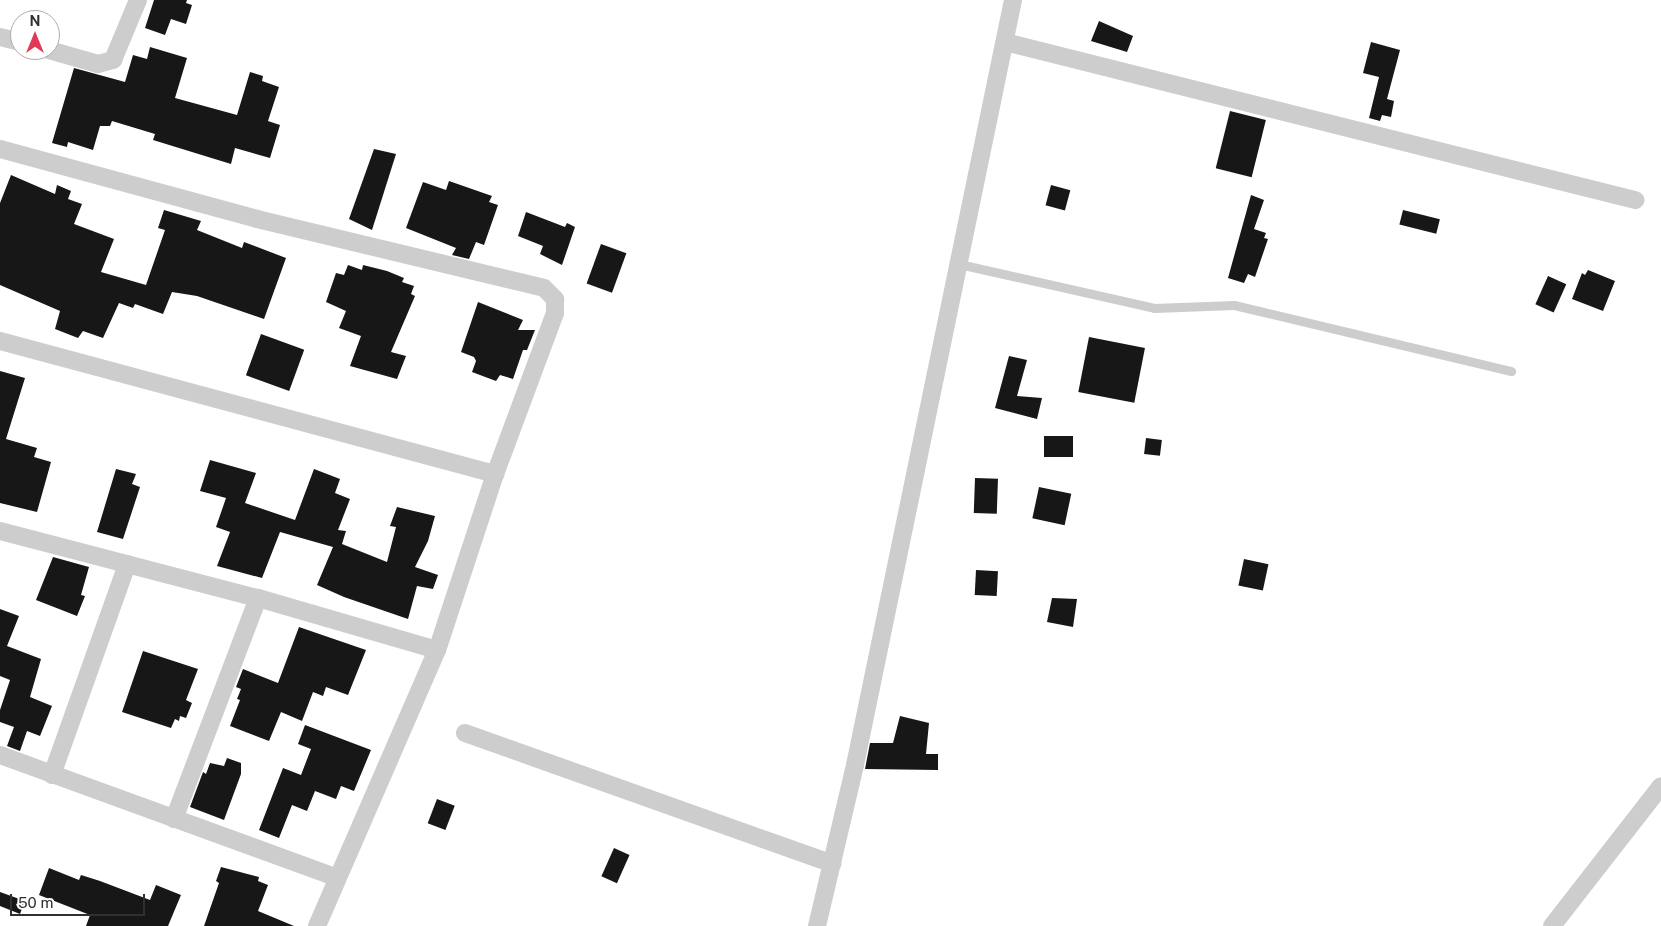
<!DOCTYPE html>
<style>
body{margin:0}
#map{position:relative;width:1661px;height:926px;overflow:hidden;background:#fff;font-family:"Public Sans",sans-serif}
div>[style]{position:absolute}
.building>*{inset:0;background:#171717;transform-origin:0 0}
.service>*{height:9px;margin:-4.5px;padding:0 4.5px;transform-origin:4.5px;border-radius:4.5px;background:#cdcdcd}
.minor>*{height:18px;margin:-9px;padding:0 9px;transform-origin:9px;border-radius:9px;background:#cdcdcd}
span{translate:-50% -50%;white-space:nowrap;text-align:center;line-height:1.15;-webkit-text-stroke:5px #fff;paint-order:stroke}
.north{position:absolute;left:10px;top:10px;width:50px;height:50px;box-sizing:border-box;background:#fff;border:1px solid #acacac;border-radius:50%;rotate:0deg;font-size:14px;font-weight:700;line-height:20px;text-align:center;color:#303030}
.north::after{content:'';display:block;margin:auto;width:18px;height:22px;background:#e13857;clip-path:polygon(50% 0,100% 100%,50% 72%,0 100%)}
.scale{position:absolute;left:10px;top:894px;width:135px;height:22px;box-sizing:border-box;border:2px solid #303030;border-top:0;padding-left:6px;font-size:15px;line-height:18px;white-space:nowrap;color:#303030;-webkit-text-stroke:4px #fff;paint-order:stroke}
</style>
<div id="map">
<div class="building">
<div style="clip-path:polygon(154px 0,187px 0,186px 3px,192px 5px,186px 24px,171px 19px,165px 35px,145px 28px)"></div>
<div style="clip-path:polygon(1099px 21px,1133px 36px,1127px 52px,1091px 41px)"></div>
<div style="clip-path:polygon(1371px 42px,1400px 50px,1387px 99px,1394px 101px,1391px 117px,1382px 115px,1380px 121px,1369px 118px,1379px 77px,1363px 73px)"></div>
<div style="clip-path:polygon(150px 47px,187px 58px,175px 98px,237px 115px,250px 72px,263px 76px,262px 81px,279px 87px,268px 121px,280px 125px,270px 158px,235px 148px,231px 164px,153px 140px,155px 134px,112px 121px,110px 126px,100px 126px,93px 150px,68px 142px,67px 147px,52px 143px,74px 68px,125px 82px,133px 55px,147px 59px)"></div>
<div style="left:1230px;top:111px;width:37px;height:59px;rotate:14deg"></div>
<div style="clip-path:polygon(374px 149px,396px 154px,372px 230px,349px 219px)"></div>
<div style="clip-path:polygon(11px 175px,55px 194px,57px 185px,71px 191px,68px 199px,82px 204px,74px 224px,114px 239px,101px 272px,146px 285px,165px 230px,158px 228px,164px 210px,201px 221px,197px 230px,242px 248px,244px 242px,286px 258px,264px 319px,197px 296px,172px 292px,163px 314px,135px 304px,133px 308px,119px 303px,103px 338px,83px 331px,78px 338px,55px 329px,60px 311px,0 285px,0 203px)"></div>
<div style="clip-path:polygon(449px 181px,492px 196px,489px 202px,498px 205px,484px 245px,476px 242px,469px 259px,452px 255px,456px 248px,406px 228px,423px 182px,446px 190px)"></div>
<div style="left:1051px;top:185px;width:20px;height:21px;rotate:15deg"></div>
<div style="clip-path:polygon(1251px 195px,1264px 200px,1254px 229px,1266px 233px,1264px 238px,1268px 239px,1255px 277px,1248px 274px,1244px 283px,1228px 278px)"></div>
<div style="left:1403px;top:210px;width:38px;height:15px;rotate:14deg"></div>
<div style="clip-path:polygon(526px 212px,565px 227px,567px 223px,575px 227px,562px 265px,540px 254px,543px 246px,518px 236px)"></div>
<div style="left:601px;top:244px;width:27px;height:42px;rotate:20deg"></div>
<div style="clip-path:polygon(348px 265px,362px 270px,363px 265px,387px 271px,404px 278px,402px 282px,414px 286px,411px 294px,415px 296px,391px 352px,406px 356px,397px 379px,350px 366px,361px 336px,339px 328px,346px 311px,326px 302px,336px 273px,344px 275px)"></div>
<div style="clip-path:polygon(1588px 270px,1615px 281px,1603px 311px,1572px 299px,1582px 273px,1585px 275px)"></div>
<div style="left:1548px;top:276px;width:20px;height:31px;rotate:24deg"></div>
<div style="clip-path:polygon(478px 302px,523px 320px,518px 330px,535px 330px,527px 350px,523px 350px,513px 379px,500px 375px,496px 381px,472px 372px,476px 361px,474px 357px,461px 352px)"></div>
<div style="left:261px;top:334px;width:46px;height:44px;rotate:20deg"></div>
<div style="left:1089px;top:337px;width:57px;height:56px;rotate:11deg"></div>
<div style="clip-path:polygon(1009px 356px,1027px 360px,1017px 396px,1042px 398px,1037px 419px,995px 408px)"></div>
<div style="clip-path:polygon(0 371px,25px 378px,6px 439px,37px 448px,34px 457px,51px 462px,37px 512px,0 503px)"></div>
<div style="left:1044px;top:436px;width:29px;height:21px"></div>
<div style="left:1146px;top:438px;width:16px;height:16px;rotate:7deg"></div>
<div style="clip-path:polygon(210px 460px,256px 473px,245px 503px,295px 520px,314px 469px,340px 479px,335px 493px,350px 499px,338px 530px,346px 531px,342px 544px,387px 562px,396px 527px,390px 526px,397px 507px,435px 516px,428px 541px,415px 567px,438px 575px,433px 589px,417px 586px,408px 619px,344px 597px,317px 585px,333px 547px,280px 532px,262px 578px,217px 566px,230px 532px,216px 527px,226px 498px,200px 491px)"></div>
<div style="clip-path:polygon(116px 469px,136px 474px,132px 484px,140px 487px,123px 539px,97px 532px)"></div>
<div style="left:975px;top:478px;width:23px;height:35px;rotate:2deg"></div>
<div style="left:1039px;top:487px;width:33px;height:32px;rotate:12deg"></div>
<div style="clip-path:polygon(53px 557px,89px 567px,81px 595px,85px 596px,77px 616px,36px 600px)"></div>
<div style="left:1244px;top:559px;width:25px;height:27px;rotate:12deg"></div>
<div style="left:976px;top:570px;width:22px;height:25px;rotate:3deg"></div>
<div style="clip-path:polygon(1052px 598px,1077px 599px,1073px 627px,1047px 622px)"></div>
<div style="clip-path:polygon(0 609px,19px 616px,7px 646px,41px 659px,30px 697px,52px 706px,40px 736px,27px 731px,20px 751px,7px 746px,14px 727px,0 722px,0 710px,10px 680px,0 676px)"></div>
<div style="clip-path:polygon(299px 627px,366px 650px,348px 695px,326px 687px,323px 696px,313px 692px,302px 721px,281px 712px,269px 741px,230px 726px,240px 700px,237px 699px,241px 689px,236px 687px,243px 669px,278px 683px)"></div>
<div style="clip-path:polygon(143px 651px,198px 669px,186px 700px,192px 703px,186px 718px,180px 716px,179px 721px,175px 719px,171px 728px,122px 712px)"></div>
<div style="clip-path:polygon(900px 716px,929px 723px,926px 754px,938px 754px,938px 770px,865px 769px,870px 743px,893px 743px)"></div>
<div style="clip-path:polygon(305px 725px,371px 750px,354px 791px,341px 786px,336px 799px,315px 791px,307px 811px,292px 805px,279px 838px,259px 830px,283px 768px,301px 775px,311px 749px,298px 744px)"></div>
<div style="clip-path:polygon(227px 758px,241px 763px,241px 774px,224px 820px,190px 807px,203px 772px,206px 774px,210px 763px,224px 766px)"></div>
<div style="left:437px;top:799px;width:19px;height:26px;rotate:21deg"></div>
<div style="left:614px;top:848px;width:17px;height:31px;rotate:24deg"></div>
<div style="clip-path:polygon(221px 867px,259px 877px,258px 881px,268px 885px,258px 911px,294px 926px,204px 926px,219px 883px,216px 881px)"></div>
<div style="clip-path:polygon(49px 868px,79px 880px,81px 875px,100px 881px,150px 900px,156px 885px,181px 895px,168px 926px,86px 926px,90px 915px,39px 895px)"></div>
<div style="clip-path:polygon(0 892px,25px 901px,20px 914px,0 906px)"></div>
</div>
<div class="service">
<div style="left:959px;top:264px;width:200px;rotate:12.7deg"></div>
<div style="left:1154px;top:308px;width:80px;rotate:-2.1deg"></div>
<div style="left:1234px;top:305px;width:285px;rotate:13.4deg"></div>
</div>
<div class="minor">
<div style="left:0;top:37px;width:21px;rotate:14deg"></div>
<div style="left:1005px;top:42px;width:650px;rotate:14.08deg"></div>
<div style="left:49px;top:50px;width:51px;rotate:15.9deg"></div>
<div style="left:98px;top:64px;width:16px;rotate:-15deg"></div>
<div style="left:113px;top:60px;width:65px;rotate:-67.4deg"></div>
<div style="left:0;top:149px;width:266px;rotate:15.2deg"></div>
<div style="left:257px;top:219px;width:295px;rotate:13.5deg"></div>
<div style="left:544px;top:288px;width:16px;rotate:45deg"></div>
<div style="left:555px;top:299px;width:14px;rotate:90deg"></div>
<div style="left:555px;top:313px;width:172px;rotate:110.4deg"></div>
<div style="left:495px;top:474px;width:185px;rotate:108.2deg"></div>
<div style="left:437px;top:650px;width:301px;rotate:113.5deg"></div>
<div style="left:0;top:341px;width:513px;rotate:15.04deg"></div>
<div style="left:0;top:531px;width:267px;rotate:14.6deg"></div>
<div style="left:258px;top:598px;width:186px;rotate:16.2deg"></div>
<div style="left:465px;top:733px;width:390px;rotate:19.6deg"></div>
<div style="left:0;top:755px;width:357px;rotate:20deg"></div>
<div style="left:52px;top:775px;width:224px;rotate:-70.4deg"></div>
<div style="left:174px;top:819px;width:236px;rotate:-69.2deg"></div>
<div style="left:817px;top:926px;width:165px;rotate:-76.7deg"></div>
<div style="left:855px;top:765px;width:781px;rotate:-78.33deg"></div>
<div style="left:1552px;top:926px;width:177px;rotate:-52.1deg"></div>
</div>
<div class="north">N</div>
<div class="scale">50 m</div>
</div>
